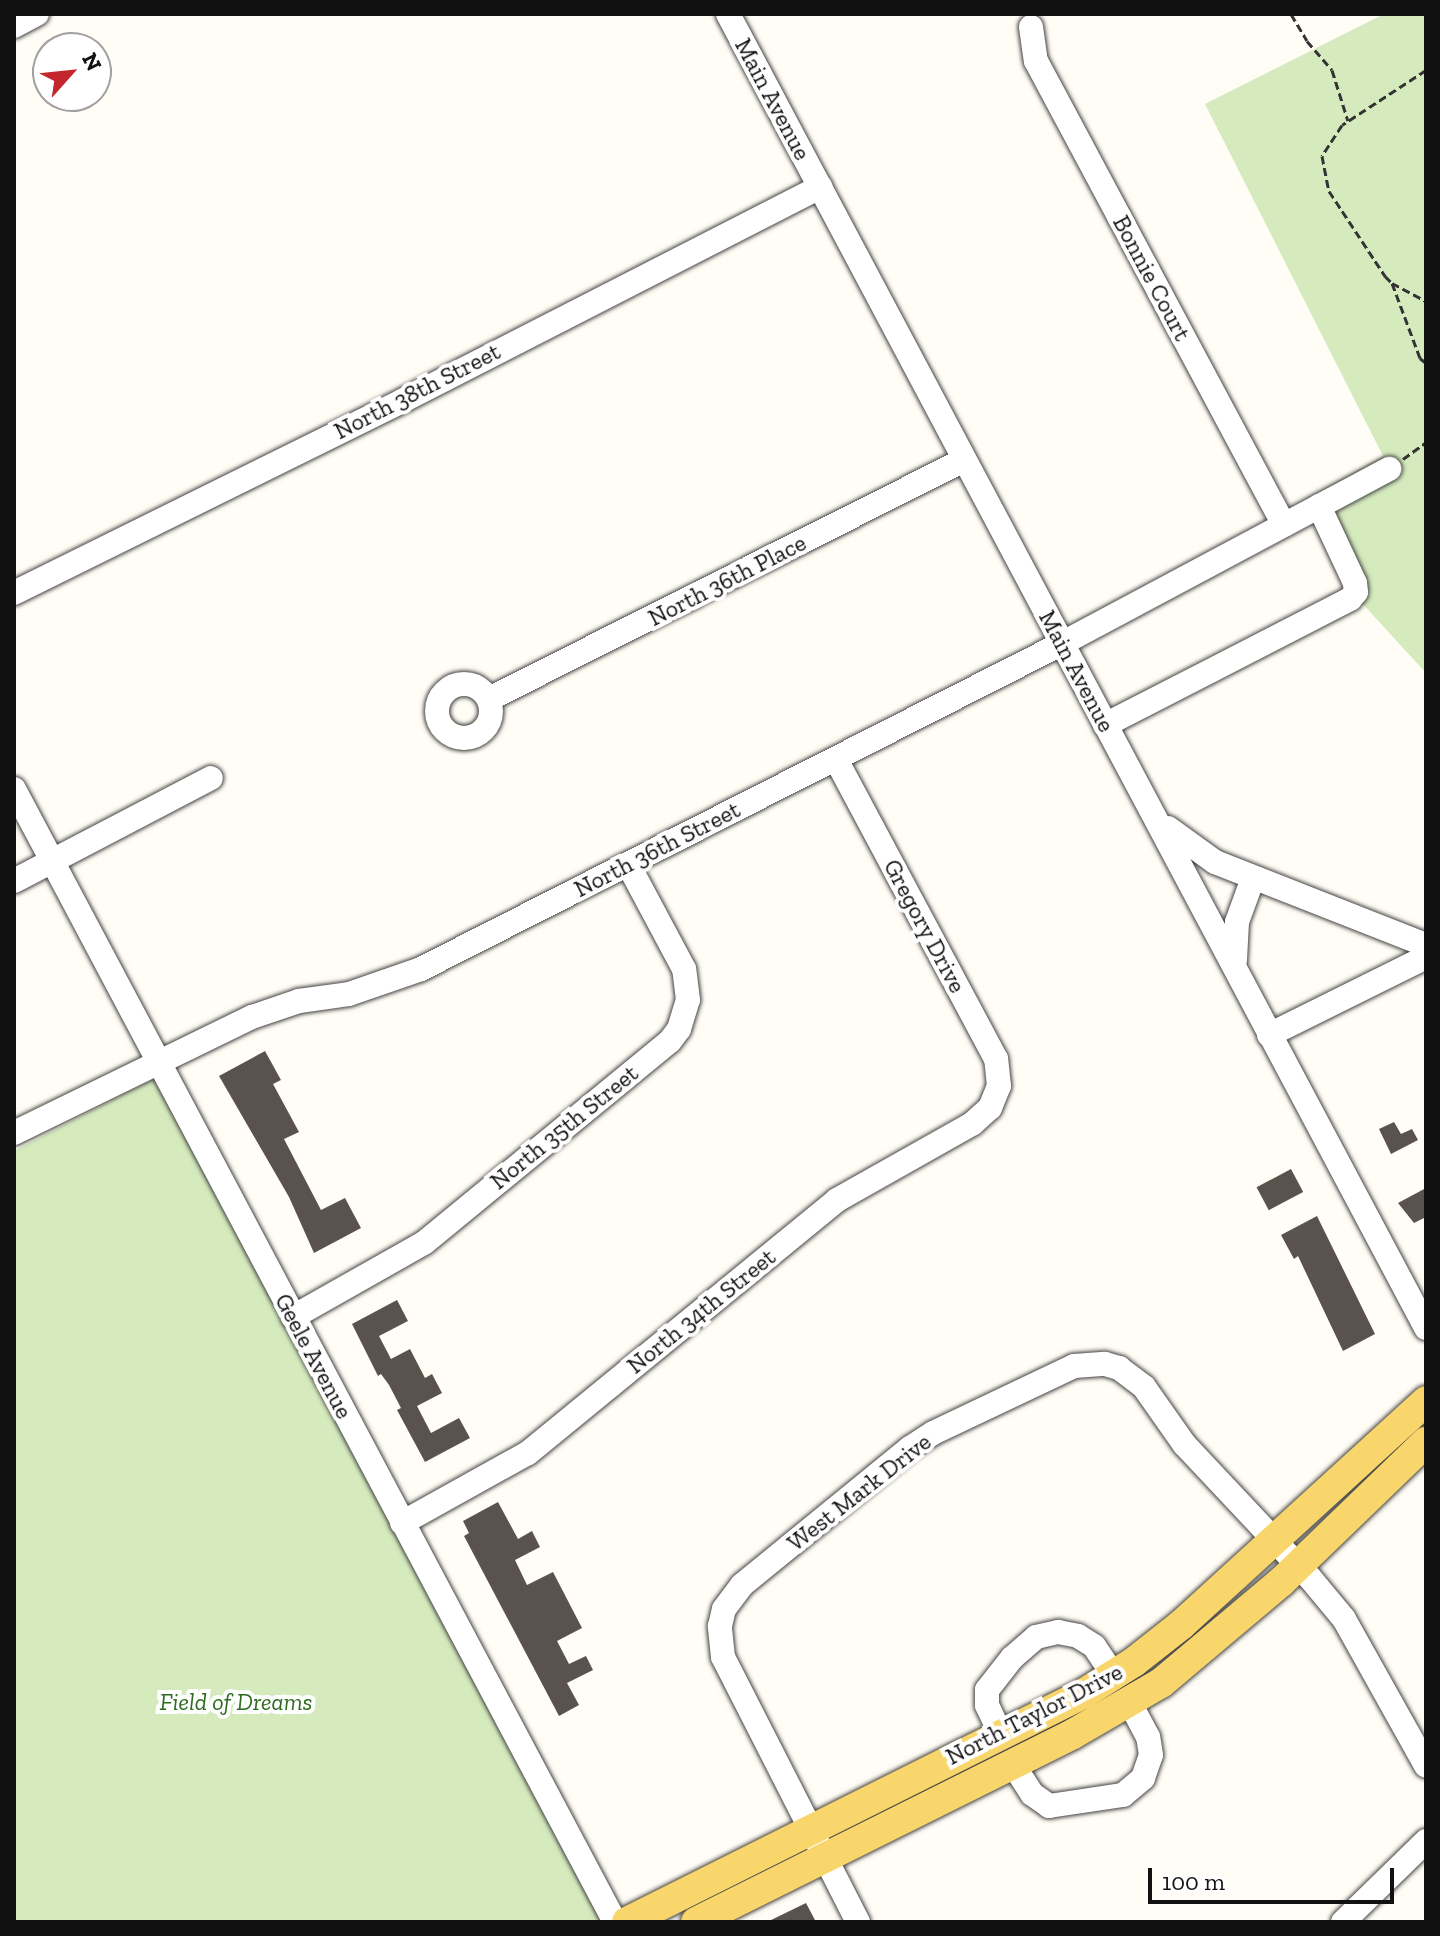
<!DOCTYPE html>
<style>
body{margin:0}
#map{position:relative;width:1440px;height:1936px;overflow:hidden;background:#fffdf5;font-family:"Zilla Slab",serif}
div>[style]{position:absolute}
.green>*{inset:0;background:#d5ebbd}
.building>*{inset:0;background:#5a524d;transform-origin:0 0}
.path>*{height:3px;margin-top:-1.5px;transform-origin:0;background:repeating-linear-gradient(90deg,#333 0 8px,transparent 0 12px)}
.roads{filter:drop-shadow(0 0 2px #444) drop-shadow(0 0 2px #444)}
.minor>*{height:24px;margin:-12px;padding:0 12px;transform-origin:12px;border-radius:12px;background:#fff}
.minor>.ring{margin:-12px;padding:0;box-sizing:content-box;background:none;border:24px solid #fff;border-radius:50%}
.major>*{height:30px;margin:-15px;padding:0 15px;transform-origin:15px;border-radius:15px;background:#f9d66b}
span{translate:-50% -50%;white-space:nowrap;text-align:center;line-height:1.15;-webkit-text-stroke:8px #fff;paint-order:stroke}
.street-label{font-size:24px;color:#111}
.park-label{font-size:24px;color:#2f6b1f;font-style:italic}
.frame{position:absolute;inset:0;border:16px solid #111;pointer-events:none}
.north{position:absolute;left:32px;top:32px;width:80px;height:80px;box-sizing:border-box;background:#fff;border:2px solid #a0a0a0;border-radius:50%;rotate:63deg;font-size:22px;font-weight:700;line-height:32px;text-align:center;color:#111}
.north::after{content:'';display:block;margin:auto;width:28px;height:36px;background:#c4262e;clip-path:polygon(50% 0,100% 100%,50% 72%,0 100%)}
.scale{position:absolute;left:1148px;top:1868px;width:246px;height:36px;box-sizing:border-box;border:4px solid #111;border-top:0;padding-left:10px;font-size:24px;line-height:28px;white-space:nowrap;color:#111;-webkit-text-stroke:6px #fff;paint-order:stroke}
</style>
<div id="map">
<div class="green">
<div style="clip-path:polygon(1384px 14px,1426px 14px,1426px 673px,1360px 601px,1371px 594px,1320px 491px,1383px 456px,1205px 104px)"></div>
<div style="clip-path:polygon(155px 1078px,601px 1922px,14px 1922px,14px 1151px)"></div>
</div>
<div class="building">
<div style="clip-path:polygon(265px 1051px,281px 1080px,273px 1084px,299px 1132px,284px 1139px,321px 1210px,345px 1198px,361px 1228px,314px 1253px,289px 1197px,219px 1076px)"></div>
<div style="clip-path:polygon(1394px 1122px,1401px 1134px,1412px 1129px,1418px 1140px,1391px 1154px,1379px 1129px)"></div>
<div style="left:1291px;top:1169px;width:26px;height:39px;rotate:62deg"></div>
<div style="clip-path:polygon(1426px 1188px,1426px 1217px,1414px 1223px,1398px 1203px)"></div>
<div style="clip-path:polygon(1317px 1216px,1375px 1334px,1343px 1351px,1298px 1256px,1294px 1259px,1281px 1235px)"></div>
<div style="clip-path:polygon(397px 1300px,408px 1321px,379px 1336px,391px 1359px,410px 1349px,425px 1378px,432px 1374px,442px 1393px,417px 1406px,431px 1433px,459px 1418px,470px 1438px,425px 1462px,397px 1410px,401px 1408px,389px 1385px,381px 1374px,378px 1376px,352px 1324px)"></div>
<div style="clip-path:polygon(498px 1502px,518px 1539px,532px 1531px,540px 1547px,515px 1560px,527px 1585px,553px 1572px,582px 1628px,557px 1641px,569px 1664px,586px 1656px,593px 1670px,567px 1683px,579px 1705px,559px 1716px,464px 1536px,469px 1533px,463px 1521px)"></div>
<div style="clip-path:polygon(806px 1903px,816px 1922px,767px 1922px)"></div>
</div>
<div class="path">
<div style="left:1291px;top:14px;width:31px;rotate:59deg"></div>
<div style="left:1307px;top:41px;width:38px;rotate:49deg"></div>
<div style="left:1332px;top:70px;width:53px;rotate:72.6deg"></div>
<div style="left:1426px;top:70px;width:100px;rotate:146.8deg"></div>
<div style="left:1342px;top:125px;width:37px;rotate:123deg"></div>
<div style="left:1322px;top:156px;width:36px;rotate:79deg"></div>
<div style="left:1329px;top:191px;width:102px;rotate:56.6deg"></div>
<div style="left:1385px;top:276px;width:10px;rotate:45deg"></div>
<div style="left:1392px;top:283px;width:38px;rotate:28deg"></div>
<div style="left:1392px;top:283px;width:80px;rotate:69.5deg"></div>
<div style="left:1420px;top:358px;width:8px;rotate:40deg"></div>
<div style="left:1403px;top:459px;width:29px;rotate:-36deg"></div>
</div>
<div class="roads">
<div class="minor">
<div style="left:728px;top:14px;width:1488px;rotate:62.02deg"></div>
<div style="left:14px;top:26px;width:26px;rotate:-28deg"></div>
<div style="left:1031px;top:27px;width:34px;rotate:82deg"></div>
<div style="left:1036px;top:61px;width:526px;rotate:61.88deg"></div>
<div style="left:14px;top:593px;width:433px;rotate:-26.3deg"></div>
<div style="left:402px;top:401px;width:470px;rotate:-27.1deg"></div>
<div class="ring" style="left:437px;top:684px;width:30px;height:30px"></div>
<div style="left:489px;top:699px;width:532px;rotate:-26.71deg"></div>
<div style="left:1105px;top:725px;width:276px;rotate:-27.2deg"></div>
<div style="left:1350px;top:599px;width:9px;rotate:-49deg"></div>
<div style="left:1356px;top:592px;width:9px;rotate:-96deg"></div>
<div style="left:1355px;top:583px;width:85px;rotate:-115.1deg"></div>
<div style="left:14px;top:789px;width:1283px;rotate:62.06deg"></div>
<div style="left:1168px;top:828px;width:58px;rotate:35.9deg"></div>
<div style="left:1215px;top:862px;width:227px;rotate:21.5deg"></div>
<div style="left:14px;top:881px;width:222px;rotate:-27.6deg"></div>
<div style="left:1235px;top:960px;width:38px;rotate:-87deg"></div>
<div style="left:1237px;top:922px;width:47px;rotate:-70deg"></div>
<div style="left:1269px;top:1035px;width:166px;rotate:-26.4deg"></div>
<div style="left:14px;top:1133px;width:265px;rotate:-26deg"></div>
<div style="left:252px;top:1017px;width:50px;rotate:-18.8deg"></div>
<div style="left:299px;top:1001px;width:50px;rotate:-8deg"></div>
<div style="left:349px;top:994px;width:76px;rotate:-19.1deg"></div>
<div style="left:421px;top:969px;width:720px;rotate:-26.92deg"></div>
<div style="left:1063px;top:643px;width:370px;rotate:-28.1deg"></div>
<div style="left:293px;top:1317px;width:150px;rotate:-29.5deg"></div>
<div style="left:424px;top:1243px;width:318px;rotate:-39.4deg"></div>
<div style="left:670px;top:1041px;width:15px;rotate:-53deg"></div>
<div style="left:679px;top:1029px;width:30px;rotate:-73deg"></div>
<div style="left:688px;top:1000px;width:31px;rotate:-97deg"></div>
<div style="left:684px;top:969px;width:119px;rotate:-118.1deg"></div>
<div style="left:402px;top:1523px;width:144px;rotate:-29.1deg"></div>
<div style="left:528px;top:1453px;width:399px;rotate:-39.3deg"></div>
<div style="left:837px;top:1200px;width:155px;rotate:-29.4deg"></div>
<div style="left:972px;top:1124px;width:24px;rotate:-42deg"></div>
<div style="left:990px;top:1108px;width:24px;rotate:-68deg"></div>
<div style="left:999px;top:1086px;width:27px;rotate:-96deg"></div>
<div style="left:996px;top:1059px;width:340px;rotate:-118.1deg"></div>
<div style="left:1000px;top:1733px;width:31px;rotate:-115deg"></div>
<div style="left:987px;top:1705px;width:15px;rotate:-90deg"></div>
<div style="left:987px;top:1690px;width:41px;rotate:-52deg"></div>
<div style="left:1012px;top:1658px;width:32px;rotate:-41deg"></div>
<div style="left:1036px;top:1637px;width:23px;rotate:-13deg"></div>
<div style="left:1058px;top:1632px;width:20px;rotate:11deg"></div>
<div style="left:1078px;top:1636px;width:19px;rotate:32deg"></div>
<div style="left:1094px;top:1646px;width:34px;rotate:56deg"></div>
<div style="left:1012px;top:1763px;width:37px;rotate:57deg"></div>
<div style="left:1032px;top:1794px;width:21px;rotate:35deg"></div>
<div style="left:1049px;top:1806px;width:75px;rotate:-8.5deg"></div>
<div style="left:1123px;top:1795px;width:26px;rotate:-40deg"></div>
<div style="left:1143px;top:1778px;width:24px;rotate:-71deg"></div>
<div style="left:1151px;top:1755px;width:18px;rotate:-99deg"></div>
<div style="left:1148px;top:1737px;width:38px;rotate:-118deg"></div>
<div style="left:858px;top:1922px;width:297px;rotate:-117deg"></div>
<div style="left:723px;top:1657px;width:31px;rotate:-96deg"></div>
<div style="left:720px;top:1626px;width:17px;rotate:-77deg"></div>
<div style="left:724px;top:1609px;width:30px;rotate:-53deg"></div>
<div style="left:742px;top:1585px;width:217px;rotate:-39.2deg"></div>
<div style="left:910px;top:1448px;width:27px;rotate:-33deg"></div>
<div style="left:933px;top:1433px;width:156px;rotate:-25.4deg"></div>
<div style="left:1074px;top:1366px;width:31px;rotate:-4deg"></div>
<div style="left:1105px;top:1364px;width:15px;rotate:16deg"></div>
<div style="left:1119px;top:1368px;width:31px;rotate:37deg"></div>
<div style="left:1144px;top:1387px;width:70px;rotate:54.9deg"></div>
<div style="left:1184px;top:1444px;width:184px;rotate:46.8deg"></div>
<div style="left:1310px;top:1578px;width:53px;rotate:50.3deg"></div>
<div style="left:1344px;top:1619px;width:168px;rotate:60.8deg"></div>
<div style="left:1343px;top:1922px;width:116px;rotate:-44.3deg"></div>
</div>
<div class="major">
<div style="left:627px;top:1922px;width:510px;rotate:-26.57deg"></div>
<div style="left:1083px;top:1694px;width:60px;rotate:-32.1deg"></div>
<div style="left:1134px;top:1662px;width:60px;rotate:-38.2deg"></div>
<div style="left:1181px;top:1625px;width:332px;rotate:-42.4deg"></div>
<div style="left:696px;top:1922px;width:421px;rotate:-26.5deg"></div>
<div style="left:1073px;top:1734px;width:102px;rotate:-30.1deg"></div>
<div style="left:1161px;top:1683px;width:157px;rotate:-40.1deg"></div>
<div style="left:1281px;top:1582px;width:202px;rotate:-44deg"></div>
</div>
</div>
<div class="street-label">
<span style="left:773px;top:99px;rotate:62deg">Main Avenue</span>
<span style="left:1152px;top:278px;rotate:62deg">Bonnie Court</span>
<span style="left:417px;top:391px;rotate:-27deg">North 38th Street</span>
<span style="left:727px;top:580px;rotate:-27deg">North 36th Place</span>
<span style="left:1077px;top:671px;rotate:62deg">Main Avenue</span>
<span style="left:657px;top:849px;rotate:-27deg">North 36th Street</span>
<span style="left:925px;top:926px;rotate:62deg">Gregory Drive</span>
<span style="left:564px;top:1127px;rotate:-39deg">North 35th Street</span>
<span style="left:701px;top:1311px;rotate:-39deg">North 34th Street</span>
<span style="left:314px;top:1356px;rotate:62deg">Geele Avenue</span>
<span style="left:859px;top:1492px;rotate:-38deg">West Mark Drive</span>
<span style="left:1034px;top:1714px;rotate:-27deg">North Taylor Drive</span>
</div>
<div class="park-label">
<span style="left:236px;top:1702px">Field of Dreams</span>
</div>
<div class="frame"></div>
<div class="north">N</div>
<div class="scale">100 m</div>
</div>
